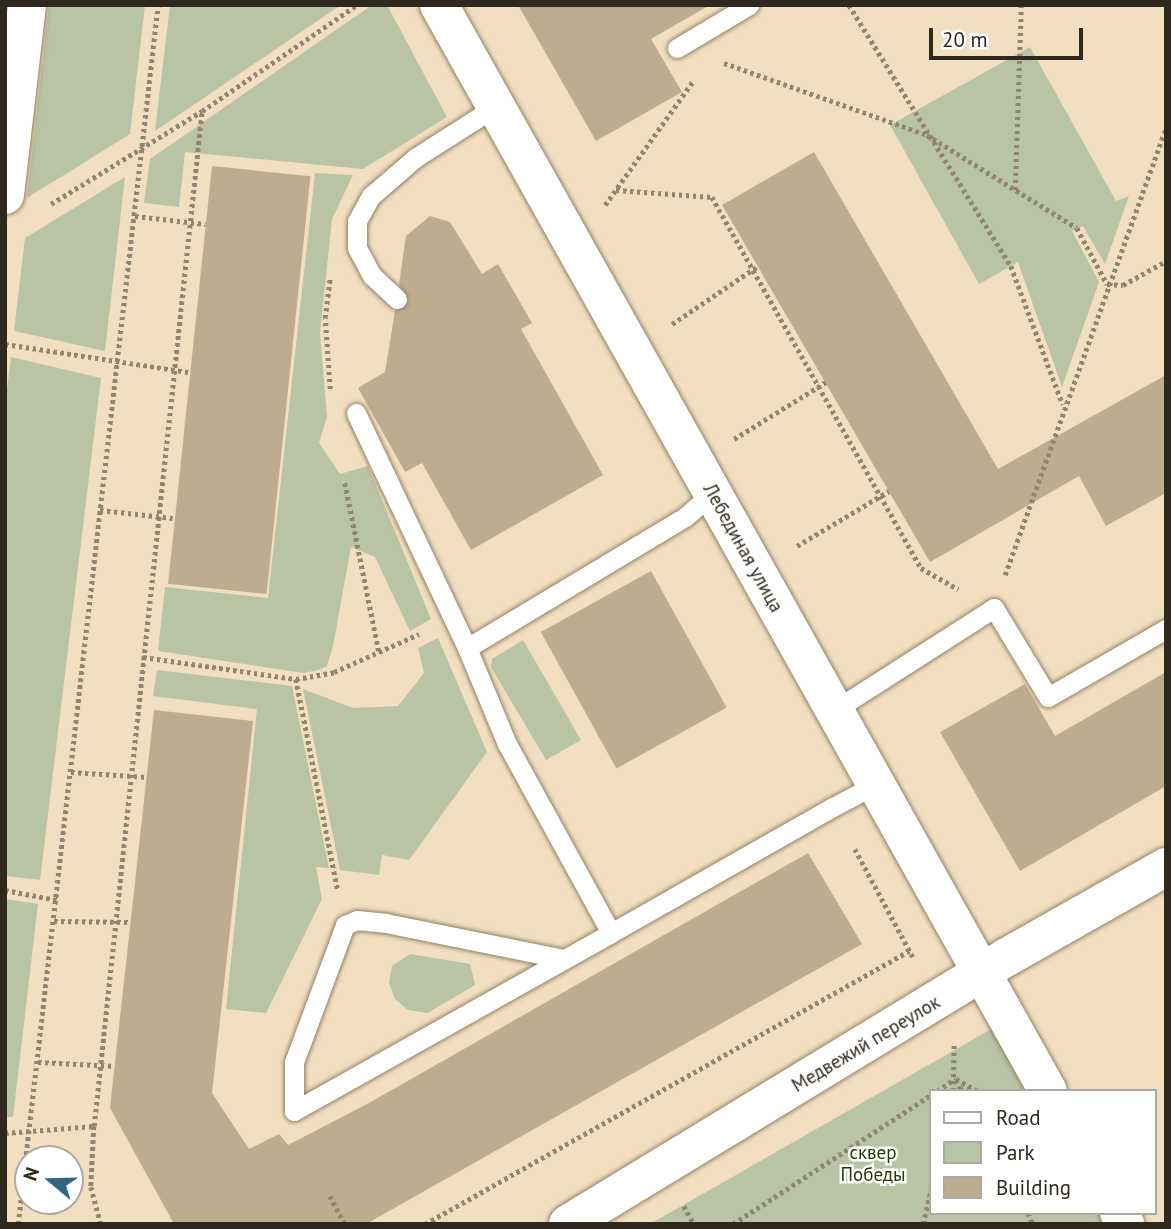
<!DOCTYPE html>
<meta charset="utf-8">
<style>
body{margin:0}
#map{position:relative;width:1171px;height:1229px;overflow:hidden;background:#f2dfc0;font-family:"PT Sans",sans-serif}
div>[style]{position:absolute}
.green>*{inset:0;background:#b9c3a5}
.building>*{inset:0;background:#beac8e;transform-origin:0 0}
.path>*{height:4.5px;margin-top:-2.25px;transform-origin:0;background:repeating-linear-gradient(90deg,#92856f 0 3.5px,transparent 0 7px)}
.roads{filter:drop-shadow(0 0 2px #928164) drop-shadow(0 0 2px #928164)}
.lane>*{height:19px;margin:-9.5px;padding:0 9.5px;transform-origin:9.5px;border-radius:9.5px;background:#fff}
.street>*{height:38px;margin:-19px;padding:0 19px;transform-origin:19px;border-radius:19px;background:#fff}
.secondary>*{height:38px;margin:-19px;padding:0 19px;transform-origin:19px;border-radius:19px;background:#fff}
span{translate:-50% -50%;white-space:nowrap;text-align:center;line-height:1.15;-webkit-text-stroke:5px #fff;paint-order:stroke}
.street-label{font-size:19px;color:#2f281c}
.park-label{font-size:19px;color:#2a3700}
.frame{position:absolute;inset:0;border:7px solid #2f281c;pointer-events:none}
.legend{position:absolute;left:929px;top:1089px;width:228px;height:126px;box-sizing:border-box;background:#fff;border:2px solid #aca9a4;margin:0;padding:9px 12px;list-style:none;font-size:21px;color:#2f281c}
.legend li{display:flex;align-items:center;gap:14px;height:35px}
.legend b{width:35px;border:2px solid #aca9a4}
.north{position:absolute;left:14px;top:1145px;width:70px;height:70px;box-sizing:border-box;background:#fff;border:2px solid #aca9a4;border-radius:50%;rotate:289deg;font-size:19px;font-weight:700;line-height:28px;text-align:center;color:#2f281c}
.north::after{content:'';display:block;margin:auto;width:24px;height:32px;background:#2f6782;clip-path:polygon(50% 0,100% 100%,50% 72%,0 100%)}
.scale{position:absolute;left:929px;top:28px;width:154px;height:32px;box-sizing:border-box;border:4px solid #2f281c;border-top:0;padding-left:9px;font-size:21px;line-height:24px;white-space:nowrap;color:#2f281c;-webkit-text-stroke:5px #fff;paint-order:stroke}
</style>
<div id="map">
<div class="green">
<div style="clip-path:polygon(49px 5px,145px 5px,130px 134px,27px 198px)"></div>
<div style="clip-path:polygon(170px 5px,341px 5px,155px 131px)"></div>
<div style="clip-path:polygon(372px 5px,387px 5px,447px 117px,363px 169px,185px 152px,179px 207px,144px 203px,150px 159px)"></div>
<div style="clip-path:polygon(1030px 47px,1116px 201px,1129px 196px,1105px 264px,1083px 226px,1072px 231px,1099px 282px,1062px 387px,1018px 262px,979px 284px,890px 125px)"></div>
<div style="clip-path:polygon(315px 173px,353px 175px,332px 219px,320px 333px,327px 417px,319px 443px,340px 474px,368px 466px,431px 619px,410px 631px,375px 557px,351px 547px,333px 646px,327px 666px,319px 670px,303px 673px,158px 651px,165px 587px,268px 598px)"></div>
<div style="clip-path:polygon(125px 177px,105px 351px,14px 331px,25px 238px)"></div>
<div style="clip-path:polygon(11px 357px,101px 378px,40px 880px,5px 876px,5px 404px)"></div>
<div style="clip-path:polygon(438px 638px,487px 752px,409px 860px,382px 855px,379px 875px,340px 870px,303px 689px,353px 708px,398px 706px,424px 673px,418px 648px)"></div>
<div style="clip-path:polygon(523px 640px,581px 740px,546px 760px,491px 667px,492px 659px)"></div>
<div style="clip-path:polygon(157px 670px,292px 686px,329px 868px,316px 867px,322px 899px,266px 1013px,226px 1009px,257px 709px,153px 696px)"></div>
<div style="clip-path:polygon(5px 899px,38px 904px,13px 1117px,5px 1117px)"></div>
<div style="clip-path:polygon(410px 954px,470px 964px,475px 985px,428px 1013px,408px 1010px,395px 999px,389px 983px,392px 966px)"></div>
<div style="clip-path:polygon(995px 1027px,1032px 1091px,931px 1091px,931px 1213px,1103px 1213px,1109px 1224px,650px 1224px)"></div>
</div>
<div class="building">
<div style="clip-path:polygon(518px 5px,710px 5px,651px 39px,682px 92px,596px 141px)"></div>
<div style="clip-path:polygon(814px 152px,998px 469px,1166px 375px,1166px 493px,1106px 526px,1079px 476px,930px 562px,722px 205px)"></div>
<div style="left:212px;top:166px;width:99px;height:420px;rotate:6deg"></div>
<div style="clip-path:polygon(430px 216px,450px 222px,482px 274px,498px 264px,532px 323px,521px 329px,603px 475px,471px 550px,422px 463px,405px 472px,358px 388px,385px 372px,395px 311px,409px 301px,399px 284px,406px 236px)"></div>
<div style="left:651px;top:571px;width:156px;height:126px;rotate:61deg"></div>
<div style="clip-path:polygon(1166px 672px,1166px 786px,1020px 871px,940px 732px,1025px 684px,1055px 736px)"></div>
<div style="clip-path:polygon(154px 710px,253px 721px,212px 1093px,249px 1149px,279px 1134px,288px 1145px,369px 1103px,808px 853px,862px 944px,366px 1224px,174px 1224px,110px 1108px)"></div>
</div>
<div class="path">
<div style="left:849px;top:5px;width:307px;rotate:58.2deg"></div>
<div style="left:1011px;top:266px;width:148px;rotate:69.5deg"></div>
<div style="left:724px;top:63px;width:215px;rotate:19.5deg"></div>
<div style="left:927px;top:135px;width:176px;rotate:31.8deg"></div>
<div style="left:1077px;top:228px;width:64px;rotate:61.8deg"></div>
<div style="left:1107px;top:284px;width:16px;rotate:4deg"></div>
<div style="left:1123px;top:285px;width:49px;rotate:-29.2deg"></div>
<div style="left:616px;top:190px;width:96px;rotate:4.2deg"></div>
<div style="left:712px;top:197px;width:426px;rotate:60.6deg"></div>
<div style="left:921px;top:568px;width:43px;rotate:29.6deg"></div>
<div style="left:1015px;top:190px;width:185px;rotate:-88.1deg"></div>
<div style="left:51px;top:204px;width:177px;rotate:-31.6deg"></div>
<div style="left:202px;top:111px;width:188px;rotate:-34.4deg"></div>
<div style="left:605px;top:205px;width:152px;rotate:-54.6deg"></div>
<div style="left:135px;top:216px;width:71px;rotate:6.4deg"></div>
<div style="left:672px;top:324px;width:104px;rotate:-34deg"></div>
<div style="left:5px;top:344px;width:186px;rotate:8.7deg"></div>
<div style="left:330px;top:389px;width:71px;rotate:-94deg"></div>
<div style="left:325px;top:318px;width:39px;rotate:-83deg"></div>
<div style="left:734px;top:439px;width:108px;rotate:-31.8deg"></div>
<div style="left:345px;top:483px;width:171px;rotate:78.6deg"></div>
<div style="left:100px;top:510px;width:73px;rotate:6.3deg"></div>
<div style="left:797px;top:546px;width:107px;rotate:-30.9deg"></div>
<div style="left:1005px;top:575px;width:475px;rotate:-70.2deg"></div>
<div style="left:143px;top:657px;width:155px;rotate:8.2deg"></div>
<div style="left:296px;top:679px;width:216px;rotate:78.8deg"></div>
<div style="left:296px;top:679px;width:39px;rotate:-10deg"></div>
<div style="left:334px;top:672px;width:93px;rotate:-24.1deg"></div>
<div style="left:71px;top:772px;width:76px;rotate:3.8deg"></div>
<div style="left:855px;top:849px;width:125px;rotate:61.8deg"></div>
<div style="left:5px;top:890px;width:53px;rotate:10.9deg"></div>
<div style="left:54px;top:921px;width:77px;rotate:0.7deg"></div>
<div style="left:38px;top:1062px;width:77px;rotate:3deg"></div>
<div style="left:956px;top:1079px;width:25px;rotate:29deg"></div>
<div style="left:956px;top:1080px;width:13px;rotate:61deg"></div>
<div style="left:937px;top:1091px;width:22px;rotate:-34deg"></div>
<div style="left:953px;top:1091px;width:48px;rotate:-88.8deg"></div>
<div style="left:94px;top:1126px;width:1021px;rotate:-83.93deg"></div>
<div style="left:5px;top:1133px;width:89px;rotate:-4.5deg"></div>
<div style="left:94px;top:1126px;width:61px;rotate:92.8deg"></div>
<div style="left:91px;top:1187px;width:38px;rotate:75deg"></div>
<div style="left:330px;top:1196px;width:32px;rotate:62deg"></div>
<div style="left:684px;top:1206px;width:21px;rotate:61deg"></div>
<div style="left:1028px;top:1213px;width:12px;rotate:66deg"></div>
<div style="left:18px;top:1224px;width:1227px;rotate:-83.45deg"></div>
<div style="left:425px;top:1224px;width:556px;rotate:-29.43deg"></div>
<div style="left:733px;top:1224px;width:236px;rotate:-33.1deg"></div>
<div style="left:923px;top:1224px;width:37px;rotate:-77deg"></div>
</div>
<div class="roads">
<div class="lane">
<div style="left:677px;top:48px;width:84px;rotate:-30.8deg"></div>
<div style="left:397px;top:299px;width:34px;rotate:-137deg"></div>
<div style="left:372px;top:276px;width:32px;rotate:-118deg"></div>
<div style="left:357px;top:248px;width:27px;rotate:-90deg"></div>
<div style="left:357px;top:221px;width:29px;rotate:-61deg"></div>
<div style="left:371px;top:196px;width:58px;rotate:-40.8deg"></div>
<div style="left:415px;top:158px;width:95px;rotate:-32.5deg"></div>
<div style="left:356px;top:413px;width:260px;rotate:64.7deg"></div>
<div style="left:833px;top:711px;width:191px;rotate:-32.6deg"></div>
<div style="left:994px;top:608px;width:104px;rotate:58.8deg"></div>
<div style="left:1048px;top:697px;width:136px;rotate:-30deg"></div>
<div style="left:611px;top:933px;width:216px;rotate:-118.8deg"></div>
<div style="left:507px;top:744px;width:104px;rotate:-112.6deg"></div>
<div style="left:467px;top:648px;width:254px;rotate:-31deg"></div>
<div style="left:685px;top:517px;width:37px;rotate:-41deg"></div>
<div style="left:564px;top:959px;width:182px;rotate:-168.6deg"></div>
<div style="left:386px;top:923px;width:29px;rotate:-174deg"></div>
<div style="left:357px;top:920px;width:13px;rotate:157deg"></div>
<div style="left:345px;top:925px;width:146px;rotate:110.4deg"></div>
<div style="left:294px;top:1062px;width:49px;rotate:90deg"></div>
<div style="left:294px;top:1111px;width:364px;rotate:-29.3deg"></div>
<div style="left:611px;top:933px;width:255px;rotate:-29.6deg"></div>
<div style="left:833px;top:807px;width:47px;rotate:-28.2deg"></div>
</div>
<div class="street">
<div style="left:439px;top:5px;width:1245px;rotate:60.72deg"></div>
<div style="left:5px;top:195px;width:191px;rotate:-83.4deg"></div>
<div style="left:1119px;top:1213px;width:13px;rotate:61deg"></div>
</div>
<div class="secondary">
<div style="left:568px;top:1224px;width:514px;rotate:-31.31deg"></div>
<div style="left:1007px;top:957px;width:183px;rotate:-29.5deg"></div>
</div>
</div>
<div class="street-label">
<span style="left:743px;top:548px;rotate:61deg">Лебединая улица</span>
<span style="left:866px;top:1044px;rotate:-31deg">Медвежий переулок</span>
</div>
<div class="park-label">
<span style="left:873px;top:1164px">сквер<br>Победы</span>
</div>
<div class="frame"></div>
<ul class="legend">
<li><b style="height:9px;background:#fff"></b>Road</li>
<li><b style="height:19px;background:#b9c3a5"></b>Park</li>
<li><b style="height:19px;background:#beac8e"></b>Building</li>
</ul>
<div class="north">N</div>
<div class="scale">20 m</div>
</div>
